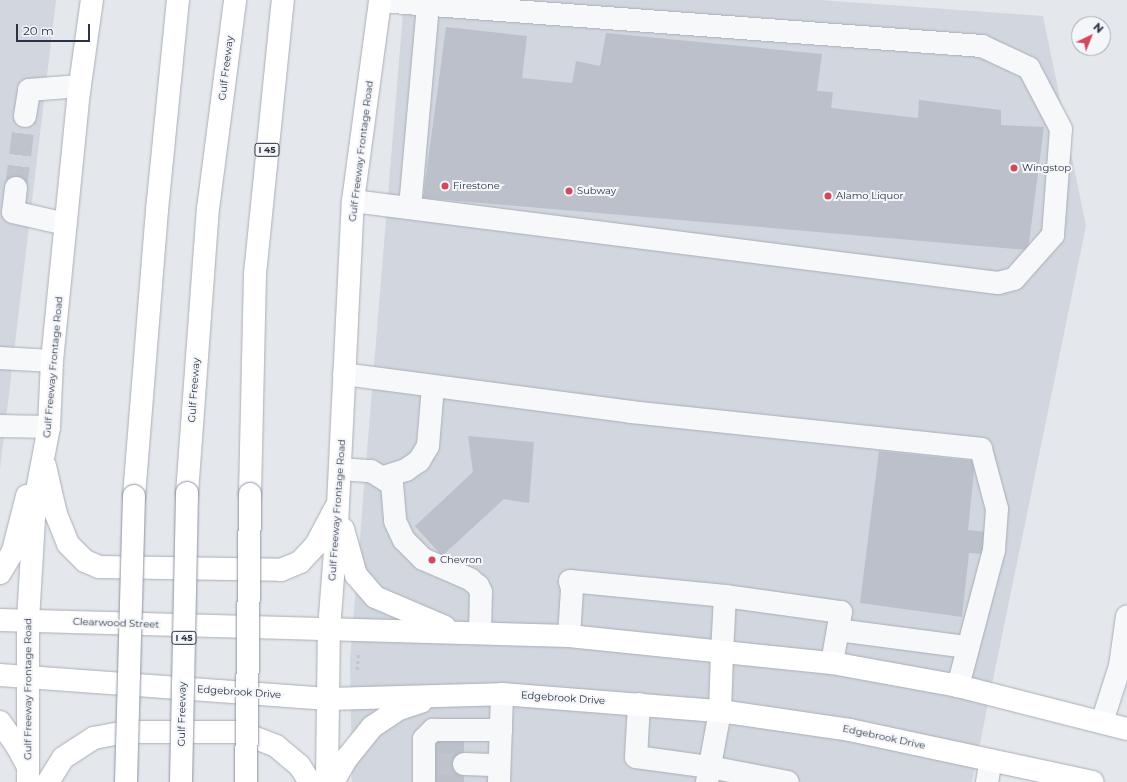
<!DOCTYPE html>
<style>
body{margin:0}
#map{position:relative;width:1127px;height:782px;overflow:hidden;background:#e4e7ec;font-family:Montserrat,sans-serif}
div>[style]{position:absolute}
.built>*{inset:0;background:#d2d6de}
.building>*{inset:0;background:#bbc0ca;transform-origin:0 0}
.minor-tunnel>*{height:22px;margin-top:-11px;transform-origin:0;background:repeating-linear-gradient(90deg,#bfc3cb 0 22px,transparent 0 33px)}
.path>*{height:2.5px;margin-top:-1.25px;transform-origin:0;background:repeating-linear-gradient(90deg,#c2c5cb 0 3px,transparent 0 6px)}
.roads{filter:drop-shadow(0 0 1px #a9aeb7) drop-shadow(0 0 1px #a9aeb7)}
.minor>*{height:22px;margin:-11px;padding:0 11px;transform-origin:11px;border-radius:11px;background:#f7f8fa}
.major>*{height:22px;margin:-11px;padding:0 11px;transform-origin:11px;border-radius:11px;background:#fff}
.highway>*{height:22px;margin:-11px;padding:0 11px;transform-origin:11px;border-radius:11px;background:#fff}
.bridges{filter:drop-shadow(0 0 1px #8b94a3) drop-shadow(0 0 1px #8b94a3)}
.highway-bridge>*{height:22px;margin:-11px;padding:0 11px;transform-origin:11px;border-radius:11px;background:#fff}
.dots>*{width:11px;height:11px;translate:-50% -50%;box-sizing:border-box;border:2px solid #f4f6f9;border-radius:50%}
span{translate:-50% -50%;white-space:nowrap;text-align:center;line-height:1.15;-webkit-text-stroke:4px #f4f6f9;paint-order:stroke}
.shield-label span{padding:1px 3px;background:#f4f6f9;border:1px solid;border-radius:3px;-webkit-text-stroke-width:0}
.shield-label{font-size:9px;color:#2b3445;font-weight:700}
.street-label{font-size:10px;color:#2b3445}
.poi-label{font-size:10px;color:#2b3445}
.left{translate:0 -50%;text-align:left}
.north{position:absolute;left:1071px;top:16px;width:40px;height:40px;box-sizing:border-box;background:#f4f6f9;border:1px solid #a4a8b1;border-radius:50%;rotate:43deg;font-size:11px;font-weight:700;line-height:16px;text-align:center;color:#2b3445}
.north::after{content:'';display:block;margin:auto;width:14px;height:18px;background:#d1495b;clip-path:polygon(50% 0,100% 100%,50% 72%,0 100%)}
.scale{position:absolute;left:16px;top:24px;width:74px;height:18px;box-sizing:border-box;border:2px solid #2b3445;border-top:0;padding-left:5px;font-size:12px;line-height:14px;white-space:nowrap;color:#2b3445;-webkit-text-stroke:3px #f4f6f9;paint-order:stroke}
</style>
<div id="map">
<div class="built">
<div style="clip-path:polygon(0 0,56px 0,0 469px)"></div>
<div style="clip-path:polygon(404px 0,819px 0,1043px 16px,1086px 226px,972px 782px,352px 782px,350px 659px)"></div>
</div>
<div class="building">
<div style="clip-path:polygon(446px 27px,527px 36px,522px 78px,572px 83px,576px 61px,600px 66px,606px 33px,822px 54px,817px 91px,833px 92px,831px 108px,918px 118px,919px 100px,1001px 110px,1001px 125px,1044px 127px,1028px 250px,423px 198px)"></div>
<div style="clip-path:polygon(468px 436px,534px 442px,529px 503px,504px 499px,442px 556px,415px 526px,473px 472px)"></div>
<div style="clip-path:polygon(879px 451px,975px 461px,968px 530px,986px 532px,984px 554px,969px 553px,962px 617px,860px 603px)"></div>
<div style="left:433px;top:738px;width:31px;height:44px"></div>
</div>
<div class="minor-tunnel">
<div style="left:16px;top:188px;width:73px;rotate:-82.9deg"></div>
<div style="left:433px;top:764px;width:31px"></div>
</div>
<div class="path">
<div style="left:357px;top:670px;width:16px;rotate:-86deg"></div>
</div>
<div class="roads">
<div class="minor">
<div style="left:25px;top:116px;width:26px;rotate:-81deg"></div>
<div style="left:29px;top:90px;width:51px;rotate:-4.5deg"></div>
<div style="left:16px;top:188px;width:24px;rotate:97deg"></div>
<div style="left:13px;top:212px;width:54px;rotate:12.8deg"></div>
<div style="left:353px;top:201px;width:650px;rotate:7.25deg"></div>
<div style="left:998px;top:283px;width:16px;rotate:-14deg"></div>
<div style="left:1014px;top:279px;width:59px;rotate:-48.4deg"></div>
<div style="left:1053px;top:235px;width:106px;rotate:-85.7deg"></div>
<div style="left:1061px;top:129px;width:69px;rotate:-117.7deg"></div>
<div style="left:1029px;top:68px;width:52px;rotate:-154.9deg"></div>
<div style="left:982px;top:46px;width:604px;rotate:-175.73deg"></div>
<div style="left:410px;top:207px;width:203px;rotate:-84.9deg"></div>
<div style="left:0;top:358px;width:52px;rotate:3.3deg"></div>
<div style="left:344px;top:374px;width:290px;rotate:7.5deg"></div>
<div style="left:631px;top:412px;width:352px;rotate:6deg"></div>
<div style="left:981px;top:449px;width:62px;rotate:75.1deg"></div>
<div style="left:997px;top:509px;width:41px;rotate:94.2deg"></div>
<div style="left:994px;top:550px;width:141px;rotate:104.8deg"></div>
<div style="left:0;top:426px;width:49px;rotate:1.2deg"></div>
<div style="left:340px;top:469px;width:31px;rotate:4deg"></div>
<div style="left:371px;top:471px;width:25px;rotate:32deg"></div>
<div style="left:392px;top:484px;width:37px;rotate:85deg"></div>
<div style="left:395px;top:521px;width:21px;rotate:65deg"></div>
<div style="left:404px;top:540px;width:27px;rotate:45deg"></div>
<div style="left:423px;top:559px;width:51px;rotate:23.1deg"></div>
<div style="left:470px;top:579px;width:11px;rotate:41deg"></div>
<div style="left:478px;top:586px;width:7px;rotate:63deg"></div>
<div style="left:481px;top:592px;width:41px;rotate:91.4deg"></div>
<div style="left:384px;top:477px;width:23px;rotate:-18deg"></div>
<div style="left:406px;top:470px;width:16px;rotate:-35deg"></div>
<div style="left:419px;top:461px;width:17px;rotate:-59deg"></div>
<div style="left:428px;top:446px;width:60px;rotate:-85.2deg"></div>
<div style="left:838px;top:630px;width:131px;rotate:7.5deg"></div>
<div style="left:569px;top:636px;width:47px;rotate:-86.3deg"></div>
<div style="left:572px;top:589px;width:8px;rotate:-104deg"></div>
<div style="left:570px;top:581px;width:156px;rotate:5.5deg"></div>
<div style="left:725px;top:596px;width:117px;rotate:7.9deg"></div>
<div style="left:841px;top:612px;width:52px;rotate:100deg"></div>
<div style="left:722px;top:653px;width:57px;rotate:-87deg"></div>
<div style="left:639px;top:704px;width:53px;rotate:93.2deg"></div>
<div style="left:636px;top:757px;width:75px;rotate:7.7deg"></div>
<div style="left:710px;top:767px;width:79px;rotate:10.9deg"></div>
<div style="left:1102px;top:722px;width:59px;rotate:-72.2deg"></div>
<div style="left:1120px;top:666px;width:50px;rotate:-82deg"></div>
<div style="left:464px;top:764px;width:35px;rotate:2deg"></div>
<div style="left:424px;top:782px;width:43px;rotate:-90deg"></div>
<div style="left:424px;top:739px;width:13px;rotate:-45deg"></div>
<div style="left:433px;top:730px;width:68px"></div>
<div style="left:499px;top:782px;width:88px;rotate:-88deg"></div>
<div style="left:707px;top:782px;width:72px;rotate:-79.6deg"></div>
<div style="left:987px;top:782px;width:22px;rotate:-80deg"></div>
</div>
<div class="major">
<div style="left:45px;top:466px;width:49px;rotate:77.1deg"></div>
<div style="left:56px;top:514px;width:32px;rotate:68deg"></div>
<div style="left:68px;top:544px;width:24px;rotate:45deg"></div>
<div style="left:85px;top:561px;width:15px;rotate:23deg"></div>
<div style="left:99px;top:567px;width:182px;rotate:0.9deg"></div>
<div style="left:281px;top:570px;width:21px;rotate:-23deg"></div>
<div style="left:300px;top:562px;width:23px;rotate:-47deg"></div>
<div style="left:316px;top:545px;width:41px;rotate:-62.2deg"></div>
<div style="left:343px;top:529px;width:48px;rotate:74.2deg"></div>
<div style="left:356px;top:575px;width:29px;rotate:49deg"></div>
<div style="left:375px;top:597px;width:76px;rotate:23.2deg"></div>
<div style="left:0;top:573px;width:26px;rotate:-59deg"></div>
<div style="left:13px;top:551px;width:57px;rotate:-75.7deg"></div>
<div style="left:0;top:620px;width:569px;rotate:1.61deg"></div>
<div style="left:569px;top:636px;width:264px;rotate:5.9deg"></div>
<div style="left:832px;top:663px;width:128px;rotate:10.3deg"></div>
<div style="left:958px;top:686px;width:174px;rotate:14.3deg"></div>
<div style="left:0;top:675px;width:329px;rotate:4.2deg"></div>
<div style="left:328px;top:699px;width:174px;rotate:-1.6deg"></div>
<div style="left:502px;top:694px;width:219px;rotate:4.5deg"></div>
<div style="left:720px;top:711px;width:131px;rotate:8.3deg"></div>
<div style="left:850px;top:730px;width:248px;rotate:12.1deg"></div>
<div style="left:720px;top:711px;width:58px;rotate:-88deg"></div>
<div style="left:0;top:722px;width:29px;rotate:55deg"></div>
<div style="left:17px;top:746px;width:21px;rotate:62deg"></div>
<div style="left:28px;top:782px;width:162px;rotate:-90deg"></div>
<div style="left:28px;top:620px;width:119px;rotate:-86.6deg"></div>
<div style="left:35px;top:501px;width:75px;rotate:-79.3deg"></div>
<div style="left:49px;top:427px;width:66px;rotate:-87.4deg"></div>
<div style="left:52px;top:361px;width:270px;rotate:-84.3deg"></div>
<div style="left:79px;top:92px;width:93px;rotate:-82deg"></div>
<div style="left:48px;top:782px;width:28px;rotate:-58deg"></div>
<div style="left:63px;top:758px;width:37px;rotate:-33deg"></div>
<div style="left:94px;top:738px;width:33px;rotate:-11deg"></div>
<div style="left:126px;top:732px;width:114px"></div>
<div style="left:240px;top:732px;width:39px;rotate:21deg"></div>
<div style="left:276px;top:746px;width:30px;rotate:40deg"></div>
<div style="left:299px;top:765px;width:20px;rotate:57deg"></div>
<div style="left:327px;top:782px;width:153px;rotate:-89.3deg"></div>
<div style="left:329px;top:629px;width:104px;rotate:-85.6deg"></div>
<div style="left:337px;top:525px;width:324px;rotate:-87.2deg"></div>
<div style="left:353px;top:201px;width:203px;rotate:-82.3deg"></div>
<div style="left:333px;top:782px;width:28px;rotate:-60deg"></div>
<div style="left:347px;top:758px;width:40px;rotate:-51deg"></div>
<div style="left:372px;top:727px;width:32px;rotate:-34deg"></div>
<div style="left:399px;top:709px;width:23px;rotate:-18deg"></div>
</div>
<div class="highway">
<div style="left:187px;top:493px;width:285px;rotate:-85.8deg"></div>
<div style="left:208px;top:209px;width:211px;rotate:-82.6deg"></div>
<div style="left:250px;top:494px;width:220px;rotate:-88.7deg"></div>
<div style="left:255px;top:274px;width:275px;rotate:-84.2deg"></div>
<div style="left:134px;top:496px;width:287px;rotate:-85.4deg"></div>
<div style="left:157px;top:210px;width:211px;rotate:-84.3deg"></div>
</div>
</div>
<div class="bridges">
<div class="highway-bridge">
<div style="left:126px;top:782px;width:286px;rotate:-88.4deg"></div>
<div style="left:181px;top:782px;width:289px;rotate:-88.8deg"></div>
<div style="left:246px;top:782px;width:288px;rotate:-89.2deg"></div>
</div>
</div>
<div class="dots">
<div style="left:1014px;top:168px;background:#d1495b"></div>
<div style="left:445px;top:186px;background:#d1495b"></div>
<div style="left:569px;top:191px;background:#d1495b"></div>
<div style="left:828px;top:196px;background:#d1495b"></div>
<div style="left:432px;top:560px;background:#d1495b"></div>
</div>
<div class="shield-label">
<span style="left:267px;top:150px">I 45</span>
<span style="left:184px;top:638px">I 45</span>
</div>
<div class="street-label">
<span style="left:226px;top:68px;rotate:-83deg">Gulf Freeway</span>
<span style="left:361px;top:151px;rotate:-83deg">Gulf Freeway Frontage Road</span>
<span style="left:53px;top:367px;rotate:-85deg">Gulf Freeway Frontage Road</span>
<span style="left:194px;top:390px;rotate:-86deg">Gulf Freeway</span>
<span style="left:337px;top:510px;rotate:-86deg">Gulf Freeway Frontage Road</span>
<span style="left:116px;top:623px;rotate:2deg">Clearwood Street</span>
<span style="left:28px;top:689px;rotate:-90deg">Gulf Freeway Frontage Road</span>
<span style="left:239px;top:692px;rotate:4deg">Edgebrook Drive</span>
<span style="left:563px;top:698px;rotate:4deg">Edgebrook Drive</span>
<span style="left:182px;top:714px;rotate:-89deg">Gulf Freeway</span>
<span style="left:884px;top:737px;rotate:12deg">Edgebrook Drive</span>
</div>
<div class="poi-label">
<span class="left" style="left:1022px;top:168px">Wingstop</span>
<span class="left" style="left:453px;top:186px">Firestone</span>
<span class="left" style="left:577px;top:191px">Subway</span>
<span class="left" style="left:836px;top:196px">Alamo Liquor</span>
<span class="left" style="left:440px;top:560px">Chevron</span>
</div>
<div class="north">N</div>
<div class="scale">20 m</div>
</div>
